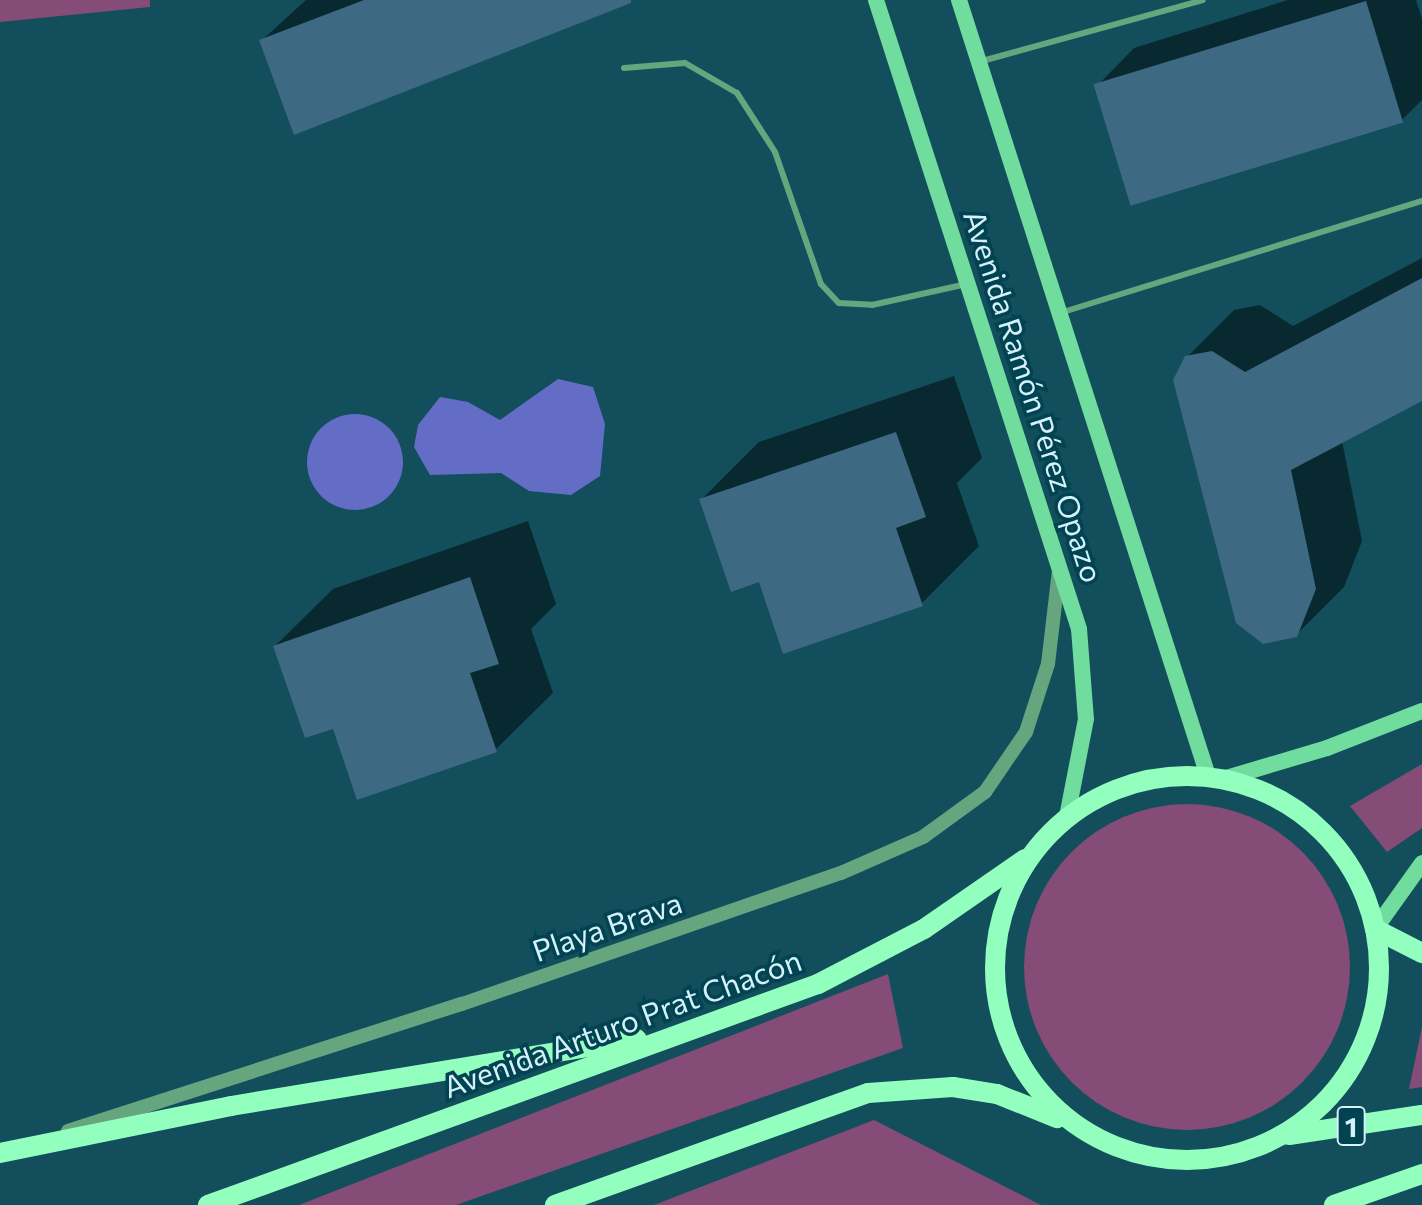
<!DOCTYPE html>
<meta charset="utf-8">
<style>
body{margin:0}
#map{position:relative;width:1422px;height:1205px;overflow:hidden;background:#124e5c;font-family:Commissioner,sans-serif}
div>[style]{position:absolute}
.green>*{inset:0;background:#844c77}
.round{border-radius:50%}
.water>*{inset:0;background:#636dc6}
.shadow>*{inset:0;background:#0007}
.building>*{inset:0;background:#3e6982;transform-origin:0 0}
.service>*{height:6px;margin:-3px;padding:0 3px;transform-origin:3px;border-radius:3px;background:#66a67f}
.tertiary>*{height:14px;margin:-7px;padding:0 7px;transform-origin:7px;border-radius:7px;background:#66a67f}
.secondary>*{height:16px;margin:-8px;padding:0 8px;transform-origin:8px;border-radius:8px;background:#70dc9e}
.primary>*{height:20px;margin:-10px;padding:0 10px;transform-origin:10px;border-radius:10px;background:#93ffbf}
.primary>.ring{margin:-10px;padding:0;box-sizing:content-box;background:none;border:20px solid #93ffbf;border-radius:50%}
span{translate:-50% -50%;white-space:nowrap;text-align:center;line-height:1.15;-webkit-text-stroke:7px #014351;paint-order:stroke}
.shield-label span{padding:2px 6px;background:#014351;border:2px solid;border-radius:6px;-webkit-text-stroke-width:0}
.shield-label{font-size:28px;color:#d5f1f9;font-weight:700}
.street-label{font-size:30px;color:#d5f1f9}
</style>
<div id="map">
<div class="green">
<div style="clip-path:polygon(0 0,150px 0,150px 7px,0 22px)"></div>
<div style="clip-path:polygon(1422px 764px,1422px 828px,1387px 852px,1350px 806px)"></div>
<div class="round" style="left:1024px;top:804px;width:326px;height:326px"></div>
<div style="clip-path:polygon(888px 974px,903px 1048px,456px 1205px,299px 1205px)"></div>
<div style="clip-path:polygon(1422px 1027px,1422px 1087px,1409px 1089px)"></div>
<div style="clip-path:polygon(874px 1120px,1041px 1205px,654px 1205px)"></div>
</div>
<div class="water">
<div style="clip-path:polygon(558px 379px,593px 387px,605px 424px,600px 476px,571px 495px,529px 491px,501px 473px,430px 475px,414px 447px,418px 425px,440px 397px,468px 402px,500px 420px)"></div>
<div class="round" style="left:307px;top:414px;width:96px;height:96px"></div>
</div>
<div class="shadow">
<div style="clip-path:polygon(306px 0,599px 0,261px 41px)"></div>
<div style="clip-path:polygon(1288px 0,1416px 0,1422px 19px,1422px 100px,1402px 120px,1096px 87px,1134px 48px)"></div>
<div style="clip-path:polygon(1422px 258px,1422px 398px,1342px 441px,1362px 541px,1344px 587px,1296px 635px,1186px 358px,1234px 310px,1260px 305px,1293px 326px)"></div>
<div style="clip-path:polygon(954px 376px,982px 458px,957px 483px,979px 546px,921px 604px,760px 580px,701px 500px,759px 442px)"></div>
<div style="clip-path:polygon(528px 521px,556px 604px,531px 629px,553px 693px,495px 750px,334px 726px,275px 646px,333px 589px)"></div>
</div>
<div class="building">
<div style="clip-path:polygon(364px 0,631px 0,631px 3px,294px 135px,259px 40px)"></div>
<div style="left:1366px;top:1px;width:127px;height:285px;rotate:73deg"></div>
<div style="clip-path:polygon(1422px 278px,1422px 401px,1291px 470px,1316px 589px,1297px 637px,1263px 644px,1236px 623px,1173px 380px,1185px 356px,1212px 351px,1245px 372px)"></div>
<div style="clip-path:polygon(896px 432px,926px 517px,896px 528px,923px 606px,783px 654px,759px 582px,731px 592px,699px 499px)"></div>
<div style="clip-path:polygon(470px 577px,499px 664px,470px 673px,497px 752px,357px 800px,333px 729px,305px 738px,273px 646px)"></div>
</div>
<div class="service">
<div style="left:982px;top:61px;width:229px;rotate:-15.4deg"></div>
<div style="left:624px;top:68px;width:61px;rotate:-4.7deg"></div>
<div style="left:685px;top:63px;width:60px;rotate:30deg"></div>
<div style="left:737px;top:93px;width:70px;rotate:57.2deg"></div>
<div style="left:775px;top:152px;width:140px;rotate:70.8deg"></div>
<div style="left:821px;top:284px;width:26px;rotate:47deg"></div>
<div style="left:839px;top:303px;width:33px;rotate:3deg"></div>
<div style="left:872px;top:305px;width:97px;rotate:-12.5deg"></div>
<div style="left:1063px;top:312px;width:376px;rotate:-17.2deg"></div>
</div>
<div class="tertiary">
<div style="left:68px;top:1131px;width:414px;rotate:-17.9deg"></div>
<div style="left:462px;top:1004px;width:401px;rotate:-19.1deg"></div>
<div style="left:841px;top:873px;width:90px;rotate:-23.7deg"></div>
<div style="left:923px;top:837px;width:77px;rotate:-36deg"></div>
<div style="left:985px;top:792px;width:73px;rotate:-55.7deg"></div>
<div style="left:1026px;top:732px;width:71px;rotate:-72.1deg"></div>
<div style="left:1048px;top:664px;width:94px;rotate:-83.3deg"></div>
</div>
<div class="secondary">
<div style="left:876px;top:0;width:661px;rotate:72.11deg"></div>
<div style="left:1079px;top:629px;width:90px;rotate:85.6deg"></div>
<div style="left:1086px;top:719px;width:100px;rotate:101deg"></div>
<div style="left:959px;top:0;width:815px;rotate:72.21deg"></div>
<div style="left:1223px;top:779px;width:109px;rotate:-16.6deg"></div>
<div style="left:1327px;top:748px;width:102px;rotate:-21.3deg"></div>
<div style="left:1375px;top:929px;width:81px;rotate:-54.5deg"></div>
</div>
<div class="primary">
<div class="ring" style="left:995px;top:776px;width:364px;height:364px"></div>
<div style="left:1375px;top:929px;width:53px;rotate:27.1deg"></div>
<div style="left:1289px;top:1135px;width:134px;rotate:-8.6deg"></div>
<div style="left:0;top:1153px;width:236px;rotate:-11.5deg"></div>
<div style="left:231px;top:1106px;width:411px;rotate:-9.4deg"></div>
<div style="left:208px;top:1205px;width:649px;rotate:-19.92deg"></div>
<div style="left:818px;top:984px;width:119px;rotate:-27.4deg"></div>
<div style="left:924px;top:929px;width:123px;rotate:-34.7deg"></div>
<div style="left:555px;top:1205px;width:332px;rotate:-19.7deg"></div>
<div style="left:868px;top:1093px;width:85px;rotate:-4deg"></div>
<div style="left:953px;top:1087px;width:45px;rotate:9deg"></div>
<div style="left:997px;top:1094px;width:65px;rotate:21.8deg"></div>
<div style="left:1334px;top:1205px;width:93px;rotate:-19.4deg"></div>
</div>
<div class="shield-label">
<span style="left:1351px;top:1126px">1</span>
</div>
<div class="street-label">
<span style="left:1034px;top:396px;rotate:72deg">Avenida Ramón Pérez Opazo</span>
<span style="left:607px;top:926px;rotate:-19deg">Playa Brava</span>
<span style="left:622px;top:1023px;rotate:-20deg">Avenida Arturo Prat Chacón</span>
</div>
</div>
